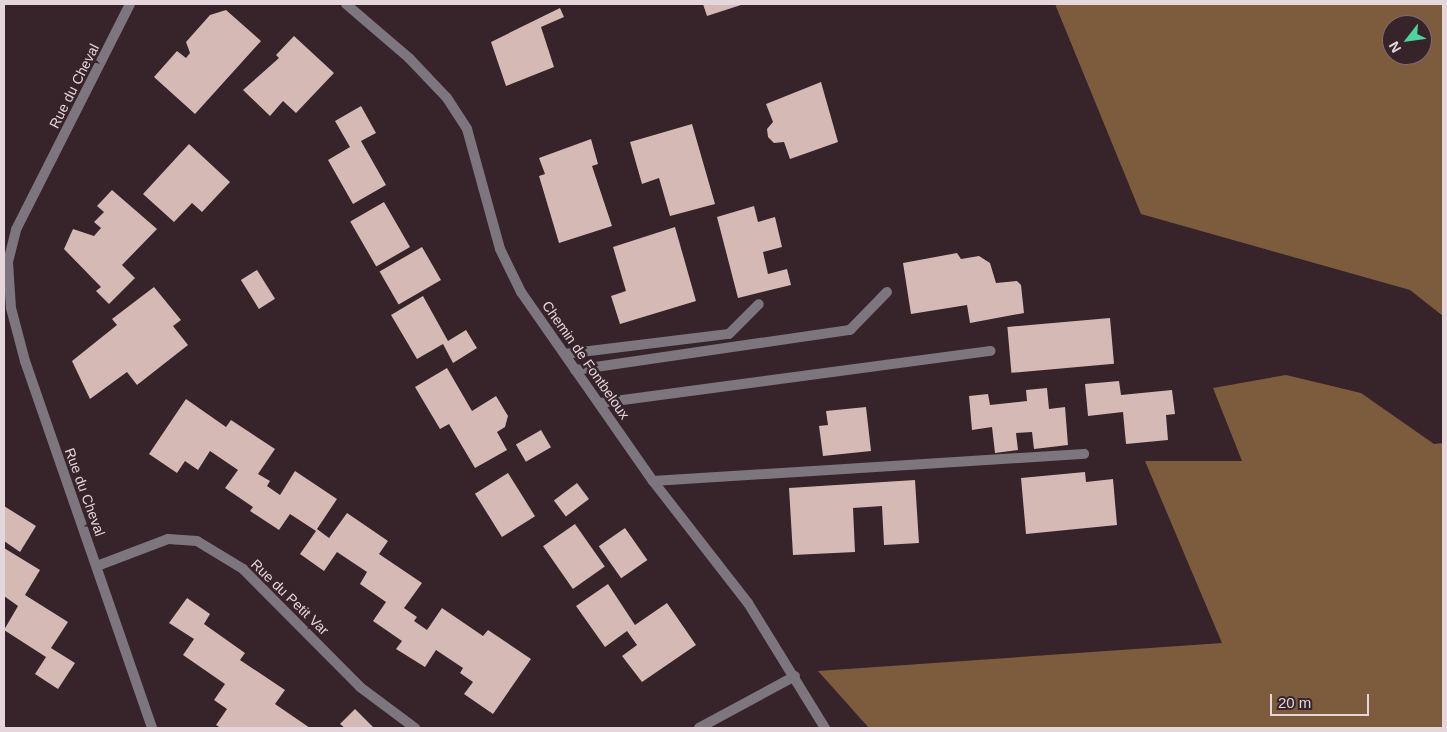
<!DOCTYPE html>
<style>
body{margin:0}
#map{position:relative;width:1447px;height:732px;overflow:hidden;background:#37232a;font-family:Helvetica,sans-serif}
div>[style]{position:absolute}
.forest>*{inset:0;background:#7d5c3e}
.building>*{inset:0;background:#d4b9b4;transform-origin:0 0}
.lane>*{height:10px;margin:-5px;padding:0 5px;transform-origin:5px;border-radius:5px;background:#7d767e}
.street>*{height:10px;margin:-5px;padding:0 5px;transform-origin:5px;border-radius:5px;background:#7d767e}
span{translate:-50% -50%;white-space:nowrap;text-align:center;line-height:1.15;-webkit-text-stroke:5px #37232a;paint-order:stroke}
.street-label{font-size:14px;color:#e4d6db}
.frame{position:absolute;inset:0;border:5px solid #e4d6db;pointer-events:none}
.north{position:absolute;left:1382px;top:15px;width:50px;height:50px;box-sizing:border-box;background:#37232a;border:1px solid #7c6b71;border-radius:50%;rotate:240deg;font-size:14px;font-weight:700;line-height:20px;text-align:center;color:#e4d6db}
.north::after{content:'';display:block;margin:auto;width:18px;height:22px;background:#4bd49b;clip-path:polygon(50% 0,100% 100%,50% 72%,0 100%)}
.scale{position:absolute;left:1270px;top:694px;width:99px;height:22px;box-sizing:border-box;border:2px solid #e4d6db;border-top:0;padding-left:6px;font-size:15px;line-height:18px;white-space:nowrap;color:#e4d6db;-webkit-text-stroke:4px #37232a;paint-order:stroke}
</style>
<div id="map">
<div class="forest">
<div style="clip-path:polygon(evenodd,1055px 4px,1443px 4px,1443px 316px,1410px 290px,1141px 214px,1055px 4px,1392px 25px,1422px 25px,1422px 55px,1392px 55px,1392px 25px)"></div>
<div style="clip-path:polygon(1286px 375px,1361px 393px,1434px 444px,1443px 443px,1443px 728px,869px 728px,818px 671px,1222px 643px,1145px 461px,1242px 461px,1213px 388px)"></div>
</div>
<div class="building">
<div style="clip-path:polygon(703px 4px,744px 4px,707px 16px)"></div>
<div style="clip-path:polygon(560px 8px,564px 17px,541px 27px,554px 67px,506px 86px,491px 42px)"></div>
<div style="clip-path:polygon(226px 10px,261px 41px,195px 114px,154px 77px,177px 51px,186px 58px,190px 53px,186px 42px,210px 15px)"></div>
<div style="clip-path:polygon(294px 36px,334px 73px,296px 113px,283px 101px,270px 116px,243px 90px,279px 58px,276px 55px)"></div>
<div style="clip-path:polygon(821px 82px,838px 142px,790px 159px,784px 142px,774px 143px,768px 137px,767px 129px,773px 122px,766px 104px)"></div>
<div style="clip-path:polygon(361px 106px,376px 133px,361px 141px,386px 185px,353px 204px,328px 160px,350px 147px,335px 121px)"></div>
<div style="clip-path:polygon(692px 124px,715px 204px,670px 216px,659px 178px,642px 184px,630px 142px)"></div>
<div style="clip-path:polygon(591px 139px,598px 164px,592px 166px,612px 226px,559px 243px,539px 176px,545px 174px,539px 158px)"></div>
<div style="clip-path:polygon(189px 144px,230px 182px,202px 212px,192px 203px,174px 222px,143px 194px)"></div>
<div style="clip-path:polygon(112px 190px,157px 229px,122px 265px,135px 278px,109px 304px,96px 291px,101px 287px,64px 249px,73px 229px,94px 236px,101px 228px,94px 222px,104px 212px,97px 206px)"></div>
<div style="left:384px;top:202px;width:52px;height:39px;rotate:60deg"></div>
<div style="clip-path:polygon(754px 206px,758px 222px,775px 217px,782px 247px,763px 252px,768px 274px,787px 269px,791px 285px,738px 298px,717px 217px)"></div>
<div style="clip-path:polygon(675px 227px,696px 301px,620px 324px,611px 296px,626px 291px,613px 247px)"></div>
<div style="left:422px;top:247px;width:38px;height:49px;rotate:60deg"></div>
<div style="clip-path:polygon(957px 253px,961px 259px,979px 256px,990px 263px,996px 283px,1017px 281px,1021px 285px,1024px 313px,970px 323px,967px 305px,911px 314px,903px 263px)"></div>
<div style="left:257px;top:270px;width:34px;height:19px;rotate:58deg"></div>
<div style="clip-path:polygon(154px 287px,181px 320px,173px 326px,188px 345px,137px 385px,127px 372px,90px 399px,72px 361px,117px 325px,112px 319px)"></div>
<div style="clip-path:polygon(423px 296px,448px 341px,466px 330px,477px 348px,453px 363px,443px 344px,417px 359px,391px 315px)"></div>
<div style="left:1110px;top:318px;width:46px;height:103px;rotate:85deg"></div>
<div style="clip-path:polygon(447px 368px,472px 411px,496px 396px,508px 416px,505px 427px,497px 432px,507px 450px,475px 468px,449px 424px,440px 429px,415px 387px)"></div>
<div style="clip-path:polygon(1119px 381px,1121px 395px,1172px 390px,1175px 414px,1166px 415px,1168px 440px,1126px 444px,1123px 412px,1088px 416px,1085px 384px)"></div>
<div style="clip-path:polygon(1047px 388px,1049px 409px,1065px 407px,1068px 445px,1034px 449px,1032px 432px,1016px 433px,1018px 450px,995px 453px,992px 427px,972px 430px,969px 396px,988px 394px,990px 405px,1027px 401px,1026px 390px)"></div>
<div style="clip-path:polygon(186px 399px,226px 427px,231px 420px,275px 449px,258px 474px,270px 481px,267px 486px,280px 495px,295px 471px,337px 499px,317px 529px,329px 538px,347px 513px,388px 541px,379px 554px,422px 583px,404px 608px,417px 617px,414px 621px,427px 630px,442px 608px,483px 636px,488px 630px,531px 659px,493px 714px,464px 694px,473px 682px,460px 673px,463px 668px,436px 650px,425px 667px,396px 649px,402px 641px,373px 621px,386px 602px,360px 584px,367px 572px,337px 552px,324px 571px,300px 554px,316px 531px,290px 514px,279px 530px,250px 511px,253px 507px,225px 488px,238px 470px,210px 451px,198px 470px,185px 461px,177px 473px,149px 454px)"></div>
<div style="clip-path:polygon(866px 407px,871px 451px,823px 456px,819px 426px,828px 425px,826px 411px)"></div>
<div style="left:541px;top:430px;width:20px;height:29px;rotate:60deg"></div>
<div style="clip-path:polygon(1085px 472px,1086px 482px,1113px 479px,1117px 525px,1026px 534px,1021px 478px)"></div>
<div style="left:508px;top:473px;width:51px;height:39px;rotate:58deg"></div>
<div style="clip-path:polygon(915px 480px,919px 543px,884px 545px,882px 506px,853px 508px,855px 552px,793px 555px,789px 488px)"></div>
<div style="left:577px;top:483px;width:20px;height:29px;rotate:53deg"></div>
<div style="clip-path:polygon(4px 506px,36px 526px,20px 552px,4px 541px)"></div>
<div style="left:575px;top:524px;width:52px;height:39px;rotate:55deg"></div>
<div style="left:625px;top:528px;width:39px;height:32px;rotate:55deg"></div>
<div style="clip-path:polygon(4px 548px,40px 570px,25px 595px,68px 622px,51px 648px,75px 663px,58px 689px,35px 674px,46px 657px,4px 630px,18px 606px,4px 596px)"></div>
<div style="clip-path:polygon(608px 584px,635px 625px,667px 603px,696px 645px,642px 682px,622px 656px,637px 645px,627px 631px,605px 647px,576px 606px)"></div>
<div style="clip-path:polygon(187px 598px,210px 614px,204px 624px,245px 653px,240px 660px,285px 690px,275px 704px,310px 728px,221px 728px,216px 725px,227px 709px,214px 700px,225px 684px,183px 655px,194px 639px,169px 623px)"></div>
<div style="clip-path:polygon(355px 709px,374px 728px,345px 728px,340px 724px)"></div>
</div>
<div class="lane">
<div style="left:565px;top:354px;width:165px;rotate:-7deg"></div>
<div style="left:729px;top:334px;width:42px;rotate:-45deg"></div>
<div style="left:575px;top:370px;width:278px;rotate:-8.3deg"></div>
<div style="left:850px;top:330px;width:53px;rotate:-45.8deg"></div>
<div style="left:600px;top:403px;width:394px;rotate:-7.6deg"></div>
<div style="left:653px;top:481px;width:432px;rotate:-3.6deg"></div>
</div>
<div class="street">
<div style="left:130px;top:4px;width:253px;rotate:116.8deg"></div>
<div style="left:16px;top:230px;width:33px;rotate:104deg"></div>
<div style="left:8px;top:262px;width:46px;rotate:86.3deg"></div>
<div style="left:11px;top:308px;width:55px;rotate:75.2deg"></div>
<div style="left:25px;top:361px;width:388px;rotate:70.9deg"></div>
<div style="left:346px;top:4px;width:83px;rotate:40.6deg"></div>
<div style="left:409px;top:58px;width:55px;rotate:46.5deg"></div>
<div style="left:447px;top:98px;width:37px;rotate:57deg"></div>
<div style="left:467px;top:129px;width:124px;rotate:74.6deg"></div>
<div style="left:500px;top:249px;width:48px;rotate:64deg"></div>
<div style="left:521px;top:292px;width:231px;rotate:55.1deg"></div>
<div style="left:653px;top:481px;width:155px;rotate:52.1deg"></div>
<div style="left:748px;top:603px;width:147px;rotate:58.4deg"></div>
<div style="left:97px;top:566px;width:76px;rotate:-20.8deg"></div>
<div style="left:168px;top:539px;width:29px;rotate:4deg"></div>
<div style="left:197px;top:541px;width:54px;rotate:31.3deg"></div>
<div style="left:243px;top:569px;width:166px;rotate:45.2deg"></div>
<div style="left:360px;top:687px;width:69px;rotate:36.7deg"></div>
<div style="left:699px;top:728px;width:109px;rotate:-28.4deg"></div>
</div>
<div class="street-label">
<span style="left:74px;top:86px;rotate:-63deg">Rue du Cheval</span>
<span style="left:586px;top:360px;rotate:55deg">Chemin de Fontbeloux</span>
<span style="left:85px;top:492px;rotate:70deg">Rue du Cheval</span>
<span style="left:290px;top:597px;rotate:44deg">Rue du Petit Var</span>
</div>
<div class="frame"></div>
<div class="north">N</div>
<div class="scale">20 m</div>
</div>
